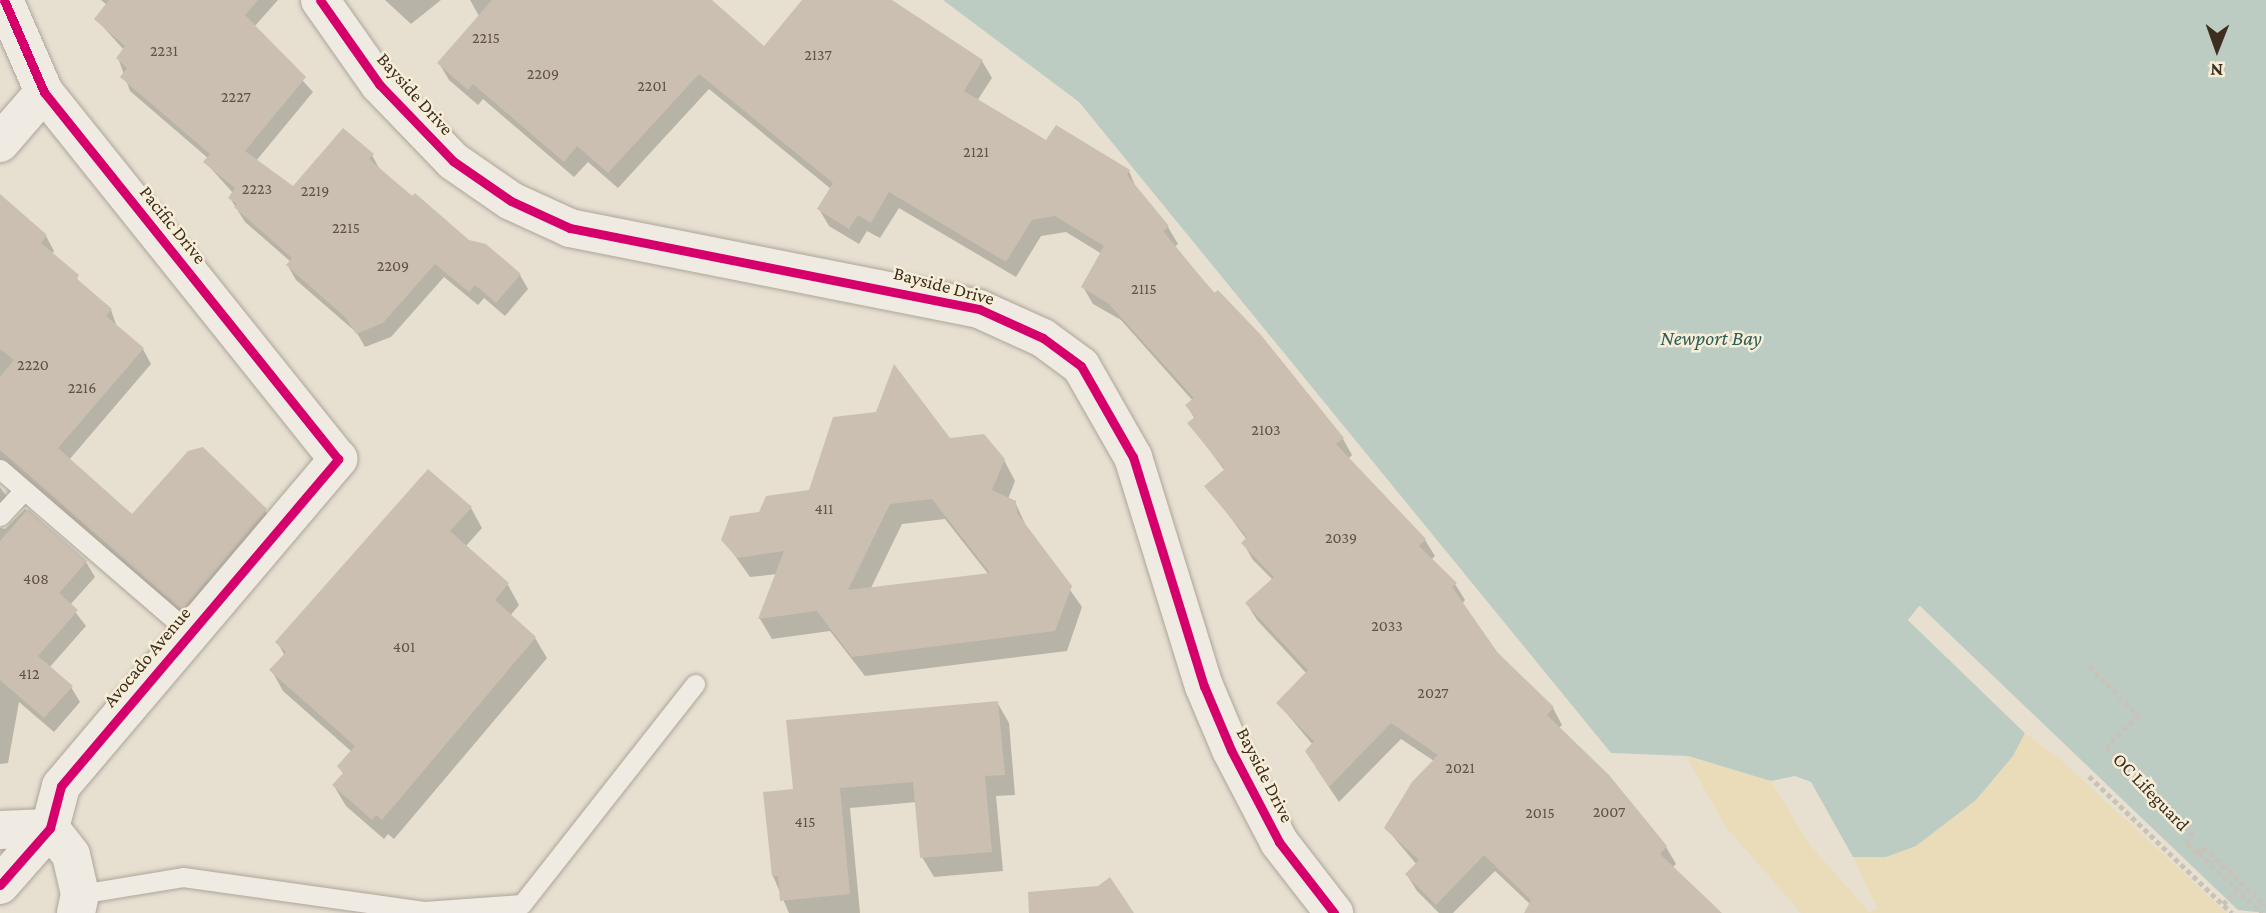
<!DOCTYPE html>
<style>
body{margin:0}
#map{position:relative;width:2266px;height:913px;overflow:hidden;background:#e7e0d1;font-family:"Crimson Pro",serif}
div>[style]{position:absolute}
.sand>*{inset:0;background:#eadcb9}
.water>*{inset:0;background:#bcccc2}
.pier>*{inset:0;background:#e7e0d1}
.shadow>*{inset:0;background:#0003}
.building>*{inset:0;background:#cbbfb2}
.path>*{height:4.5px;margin-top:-2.25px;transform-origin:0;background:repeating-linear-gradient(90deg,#c8c2b9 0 5px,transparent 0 8.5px)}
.roads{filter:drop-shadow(0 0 2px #ada599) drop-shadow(0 0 2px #ada599)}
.lane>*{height:19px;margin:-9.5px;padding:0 9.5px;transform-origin:9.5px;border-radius:9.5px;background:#efebe3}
.street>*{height:38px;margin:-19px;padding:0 19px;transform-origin:19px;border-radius:19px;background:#efebe3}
.secondary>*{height:38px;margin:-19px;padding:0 19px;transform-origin:19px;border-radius:19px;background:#efebe3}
.cycleway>*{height:9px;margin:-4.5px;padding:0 4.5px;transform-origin:4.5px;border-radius:4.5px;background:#d6006c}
span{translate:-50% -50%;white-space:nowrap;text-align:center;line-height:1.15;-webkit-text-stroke:5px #f7eed8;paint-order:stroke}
.number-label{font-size:16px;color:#605244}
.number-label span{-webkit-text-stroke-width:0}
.street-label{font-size:19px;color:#3d2e20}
.water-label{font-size:21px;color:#2f5d5a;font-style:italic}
.north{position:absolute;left:2182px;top:14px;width:70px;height:70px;-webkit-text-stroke:5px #f7eed8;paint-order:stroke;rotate:181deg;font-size:19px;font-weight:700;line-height:28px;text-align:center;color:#3d2e20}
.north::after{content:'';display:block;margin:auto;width:24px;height:32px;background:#3d2e20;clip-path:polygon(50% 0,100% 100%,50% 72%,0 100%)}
</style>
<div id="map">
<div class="sand">
<div style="clip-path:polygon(2025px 733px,2061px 760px,2227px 913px,1801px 913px,1725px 826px,1686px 756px,1771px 781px,1809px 844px,1869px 912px,1877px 908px,1853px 857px,1886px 857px,1916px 846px,1976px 800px,2013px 756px)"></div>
</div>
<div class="water">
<div style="clip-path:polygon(943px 0,2266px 0,2266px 913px,2238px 910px,1920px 606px,1908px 620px,2025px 733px,2013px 756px,1976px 800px,1916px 846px,1886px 857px,1853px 857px,1811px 782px,1795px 776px,1771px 781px,1688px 756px,1611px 753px,1079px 102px)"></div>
</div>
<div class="pier">
<div style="clip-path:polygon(1919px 606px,2045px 730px,1920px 611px,1912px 619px,2028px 735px,2025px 733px,1908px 620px)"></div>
</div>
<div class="shadow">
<div style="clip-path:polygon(101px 0,278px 0,254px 27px,313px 92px,256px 161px,293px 188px,372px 155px,380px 170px,469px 242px,520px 275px,528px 289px,505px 316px,484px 298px,478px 305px,444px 277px,391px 337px,365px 347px,357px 333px,296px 280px,288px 266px,291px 262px,245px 222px,230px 198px,233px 193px,206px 163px,209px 159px,130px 91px,118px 58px,124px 50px,96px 19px,107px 5px)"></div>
<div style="clip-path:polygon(385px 0,441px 0,411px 24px)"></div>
<div style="clip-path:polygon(470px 0,709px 0,764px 49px,804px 0,890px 0,982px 61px,992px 78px,977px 101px,1047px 143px,1129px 171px,1137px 190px,1168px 227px,1178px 244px,1174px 247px,1343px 439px,1352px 455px,1348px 459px,1425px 540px,1435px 556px,1431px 560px,1455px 584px,1465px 600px,1462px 604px,1496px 654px,1553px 708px,1562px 725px,1558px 729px,1608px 777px,1666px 847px,1676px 864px,1672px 868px,1720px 913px,1526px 913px,1531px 905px,1495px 871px,1453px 913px,1439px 913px,1417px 891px,1407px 875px,1417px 865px,1386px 828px,1434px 761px,1401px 739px,1339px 802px,1316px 768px,1313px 745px,1278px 703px,1307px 674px,1257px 620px,1247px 604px,1273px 580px,1253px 560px,1243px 543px,1247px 540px,1207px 486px,1225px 471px,1189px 423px,1195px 419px,1187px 406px,1193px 401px,1121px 320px,1093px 304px,1083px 287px,1102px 254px,1066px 232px,1041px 236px,1016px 277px,899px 208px,880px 238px,867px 231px,859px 244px,829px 226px,819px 209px,831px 189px,709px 89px,618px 188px,588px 162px,574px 177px,483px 99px,478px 105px,449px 80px,439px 63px,479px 16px)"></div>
<div style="clip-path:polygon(0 220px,46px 236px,54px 251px,51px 255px,111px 310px,117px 327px,143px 349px,151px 364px,69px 460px,133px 516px,265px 510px,274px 525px,191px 623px,0 480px)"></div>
<div style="clip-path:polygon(evenodd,949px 440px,1004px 460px,1015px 481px,1008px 499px,1015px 502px,1028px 530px,1082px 607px,1067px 651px,865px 676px,830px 631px,772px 639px,760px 619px,777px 574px,750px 577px,723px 539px,760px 514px,811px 491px,949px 440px,945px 519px,989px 575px,870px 590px,902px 524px,945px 519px)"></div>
<div style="clip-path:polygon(0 487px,14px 507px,0 523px)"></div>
<div style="clip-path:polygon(471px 508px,482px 528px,465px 547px,508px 585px,519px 605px,510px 616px,535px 638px,547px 658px,394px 839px,388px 834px,384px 839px,346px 806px,334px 786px,344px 775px,339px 767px,352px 752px,283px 691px,272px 671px,285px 656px,277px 642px)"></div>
<div style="clip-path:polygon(25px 509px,86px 562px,95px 577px,70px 605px,86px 626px,49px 668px,71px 687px,80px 702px,54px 732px,19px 702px,8px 763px,0 764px,0 528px,5px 529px)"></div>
<div style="clip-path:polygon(997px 702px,1009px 723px,1015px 795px,996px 796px,1003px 871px,934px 877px,922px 857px,917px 802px,850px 808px,860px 913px,789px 913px,773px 876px,795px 791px)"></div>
</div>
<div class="building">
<div style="clip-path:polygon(109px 0,258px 0,245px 15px,306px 77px,245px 151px,293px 186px,343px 128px,374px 154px,369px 159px,412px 196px,415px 193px,469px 240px,486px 244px,521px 274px,496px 303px,475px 285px,469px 292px,435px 264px,383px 323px,356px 334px,346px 318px,286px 265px,292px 258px,234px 207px,237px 204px,228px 198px,235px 188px,203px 162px,210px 154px,120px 77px,127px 68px,116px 58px,125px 46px,94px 19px)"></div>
<div style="clip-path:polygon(492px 0,712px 0,764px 46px,802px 0,892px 0,983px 60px,964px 91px,1046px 140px,1056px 125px,1130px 170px,1127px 175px,1169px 226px,1163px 231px,1214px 293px,1218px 290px,1261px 335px,1344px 438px,1336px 444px,1426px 539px,1419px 546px,1457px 583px,1452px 587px,1498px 653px,1554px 707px,1547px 715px,1609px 775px,1667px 846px,1660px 854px,1722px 913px,1524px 913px,1531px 900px,1484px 855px,1436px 905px,1405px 874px,1419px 860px,1384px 828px,1412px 782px,1438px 755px,1391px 723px,1329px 787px,1305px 751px,1314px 741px,1276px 703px,1308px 670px,1245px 603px,1274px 577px,1241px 543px,1247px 537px,1204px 486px,1225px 469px,1187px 423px,1195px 417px,1185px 405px,1194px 398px,1109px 304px,1081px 287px,1104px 246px,1055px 216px,1032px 220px,1006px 262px,889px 192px,871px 223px,858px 215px,849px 229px,817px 209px,833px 183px,699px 74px,608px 173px,577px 146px,564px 162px,473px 84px,468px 90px,437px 63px)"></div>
<div style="clip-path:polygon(0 194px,47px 235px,41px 243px,79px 275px,77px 279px,112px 309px,106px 316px,144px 348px,58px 448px,132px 514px,188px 451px,203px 447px,267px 509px,182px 610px,0 450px,0 377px,14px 360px,0 349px)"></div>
<div style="clip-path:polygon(evenodd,894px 364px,950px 438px,984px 434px,1005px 459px,992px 490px,1016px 501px,1017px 513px,1072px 586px,1055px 631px,852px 657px,817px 611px,758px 619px,784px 551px,737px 558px,721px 540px,730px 516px,759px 512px,766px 496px,809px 490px,833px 417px,876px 412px,894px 364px,932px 499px,990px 573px,848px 590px,890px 504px,932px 499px)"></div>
<div style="clip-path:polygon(428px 469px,472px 507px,450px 531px,509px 583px,495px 600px,536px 637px,382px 820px,376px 815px,372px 820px,332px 785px,343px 773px,337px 766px,355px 746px,269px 670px,286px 652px,275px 642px)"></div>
<div style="clip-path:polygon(28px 509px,87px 561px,59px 593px,78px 610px,38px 656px,73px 686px,44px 718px,0 680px,0 541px)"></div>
<div style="clip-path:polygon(998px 701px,1005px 775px,985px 776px,992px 852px,920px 858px,913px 782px,840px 788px,850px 894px,780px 901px,778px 876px,772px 876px,763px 792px,793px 789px,786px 720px)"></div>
<div style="clip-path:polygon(1110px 877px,1134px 913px,1029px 913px,1028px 892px,1098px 886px)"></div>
</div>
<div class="path">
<div style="left:2089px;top:666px;width:70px;rotate:44.4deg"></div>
<div style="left:2139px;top:715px;width:45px;rotate:135deg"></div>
<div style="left:2107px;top:747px;width:121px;rotate:44.7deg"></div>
<div style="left:2193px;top:832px;width:13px;rotate:117deg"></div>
<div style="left:2187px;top:844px;width:14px;rotate:39deg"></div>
<div style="left:2198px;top:853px;width:8px;rotate:-50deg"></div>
<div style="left:2203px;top:847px;width:86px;rotate:43.1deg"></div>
<div style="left:2089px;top:776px;width:198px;rotate:43.8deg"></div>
<div style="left:2198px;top:853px;width:88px;rotate:43.2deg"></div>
<div style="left:2223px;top:904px;width:18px;rotate:-45deg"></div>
</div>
<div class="roads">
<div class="lane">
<div style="left:0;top:469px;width:251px;rotate:40.8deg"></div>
<div style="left:0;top:516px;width:35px;rotate:-47deg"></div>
<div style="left:80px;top:894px;width:104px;rotate:-9.4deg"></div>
<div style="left:183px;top:877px;width:243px;rotate:8deg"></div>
<div style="left:424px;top:911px;width:98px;rotate:-4.1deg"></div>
<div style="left:522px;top:904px;width:280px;rotate:-51.8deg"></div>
</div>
<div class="street">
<div style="left:0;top:143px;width:67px;rotate:-49.2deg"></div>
<div style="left:0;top:830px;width:50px;rotate:-2.3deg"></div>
<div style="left:50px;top:828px;width:43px;rotate:-75.3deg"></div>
<div style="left:61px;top:786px;width:429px;rotate:-49.7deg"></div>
<div style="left:338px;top:459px;width:470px;rotate:-128.7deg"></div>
<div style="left:44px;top:92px;width:100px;rotate:-113.5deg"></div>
</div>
<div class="secondary">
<div style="left:320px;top:0;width:103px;rotate:54.9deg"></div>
<div style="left:379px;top:84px;width:107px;rotate:46.1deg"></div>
<div style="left:453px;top:161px;width:70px;rotate:34.6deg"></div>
<div style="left:511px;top:201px;width:65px;rotate:24.6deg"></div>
<div style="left:570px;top:228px;width:417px;rotate:11.2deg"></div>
<div style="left:979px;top:309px;width:70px;rotate:24.4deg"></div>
<div style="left:1043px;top:338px;width:47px;rotate:36.4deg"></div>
<div style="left:1081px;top:366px;width:105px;rotate:60.3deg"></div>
<div style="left:1133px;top:457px;width:240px;rotate:72.8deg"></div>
<div style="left:1204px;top:686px;width:69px;rotate:67.1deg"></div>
<div style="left:1231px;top:750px;width:104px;rotate:62.4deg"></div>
<div style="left:1279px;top:842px;width:90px;rotate:52.2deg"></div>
<div style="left:0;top:885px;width:76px;rotate:-48.7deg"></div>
<div style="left:50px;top:828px;width:34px;rotate:52deg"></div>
<div style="left:71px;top:855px;width:40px;rotate:77deg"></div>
<div style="left:80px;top:894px;width:19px;rotate:102deg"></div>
</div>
</div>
<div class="cycleway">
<div style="left:320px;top:0;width:103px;rotate:54.9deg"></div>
<div style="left:379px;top:84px;width:107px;rotate:46.1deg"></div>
<div style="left:453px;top:161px;width:70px;rotate:34.6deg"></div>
<div style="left:511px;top:201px;width:65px;rotate:24.6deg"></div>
<div style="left:570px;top:228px;width:417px;rotate:11.2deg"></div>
<div style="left:979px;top:309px;width:70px;rotate:24.4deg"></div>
<div style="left:1043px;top:338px;width:47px;rotate:36.4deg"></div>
<div style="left:1081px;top:366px;width:105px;rotate:60.3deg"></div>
<div style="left:1133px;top:457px;width:240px;rotate:72.8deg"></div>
<div style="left:1204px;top:686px;width:69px;rotate:67.1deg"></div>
<div style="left:1231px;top:750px;width:104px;rotate:62.4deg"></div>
<div style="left:1279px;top:842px;width:90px;rotate:52.2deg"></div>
<div style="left:0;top:885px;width:76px;rotate:-48.7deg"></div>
<div style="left:50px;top:828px;width:43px;rotate:-75.3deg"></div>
<div style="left:61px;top:786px;width:429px;rotate:-49.7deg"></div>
<div style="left:338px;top:459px;width:470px;rotate:-128.7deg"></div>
<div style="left:44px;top:92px;width:100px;rotate:-113.5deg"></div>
</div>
<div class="number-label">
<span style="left:486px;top:38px">2215</span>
<span style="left:164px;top:51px">2231</span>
<span style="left:818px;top:55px">2137</span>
<span style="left:543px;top:74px">2209</span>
<span style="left:652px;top:86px">2201</span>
<span style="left:236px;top:97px">2227</span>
<span style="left:976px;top:152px">2121</span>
<span style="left:257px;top:189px">2223</span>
<span style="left:315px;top:191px">2219</span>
<span style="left:346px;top:228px">2215</span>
<span style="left:393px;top:266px">2209</span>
<span style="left:1144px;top:289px">2115</span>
<span style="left:33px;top:365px">2220</span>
<span style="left:82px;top:388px">2216</span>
<span style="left:1266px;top:430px">2103</span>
<span style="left:824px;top:509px">411</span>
<span style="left:1341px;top:538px">2039</span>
<span style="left:36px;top:579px">408</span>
<span style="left:1387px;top:626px">2033</span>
<span style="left:404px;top:647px">401</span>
<span style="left:29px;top:674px">412</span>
<span style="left:1433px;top:693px">2027</span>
<span style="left:1460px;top:768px">2021</span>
<span style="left:1609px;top:812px">2007</span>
<span style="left:1540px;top:813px">2015</span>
<span style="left:805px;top:822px">415</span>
</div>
<div class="street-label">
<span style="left:415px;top:94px;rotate:48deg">Bayside Drive</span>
<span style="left:173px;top:225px;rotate:51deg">Pacific Drive</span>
<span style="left:944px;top:286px;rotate:15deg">Bayside Drive</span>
<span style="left:147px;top:657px;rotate:-50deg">Avocado Avenue</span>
<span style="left:1265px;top:775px;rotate:63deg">Bayside Drive</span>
<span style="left:2151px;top:792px;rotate:46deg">OC Lifeguard</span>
</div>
<div class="water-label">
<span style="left:1711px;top:338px">Newport Bay</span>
</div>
<div class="north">N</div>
</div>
